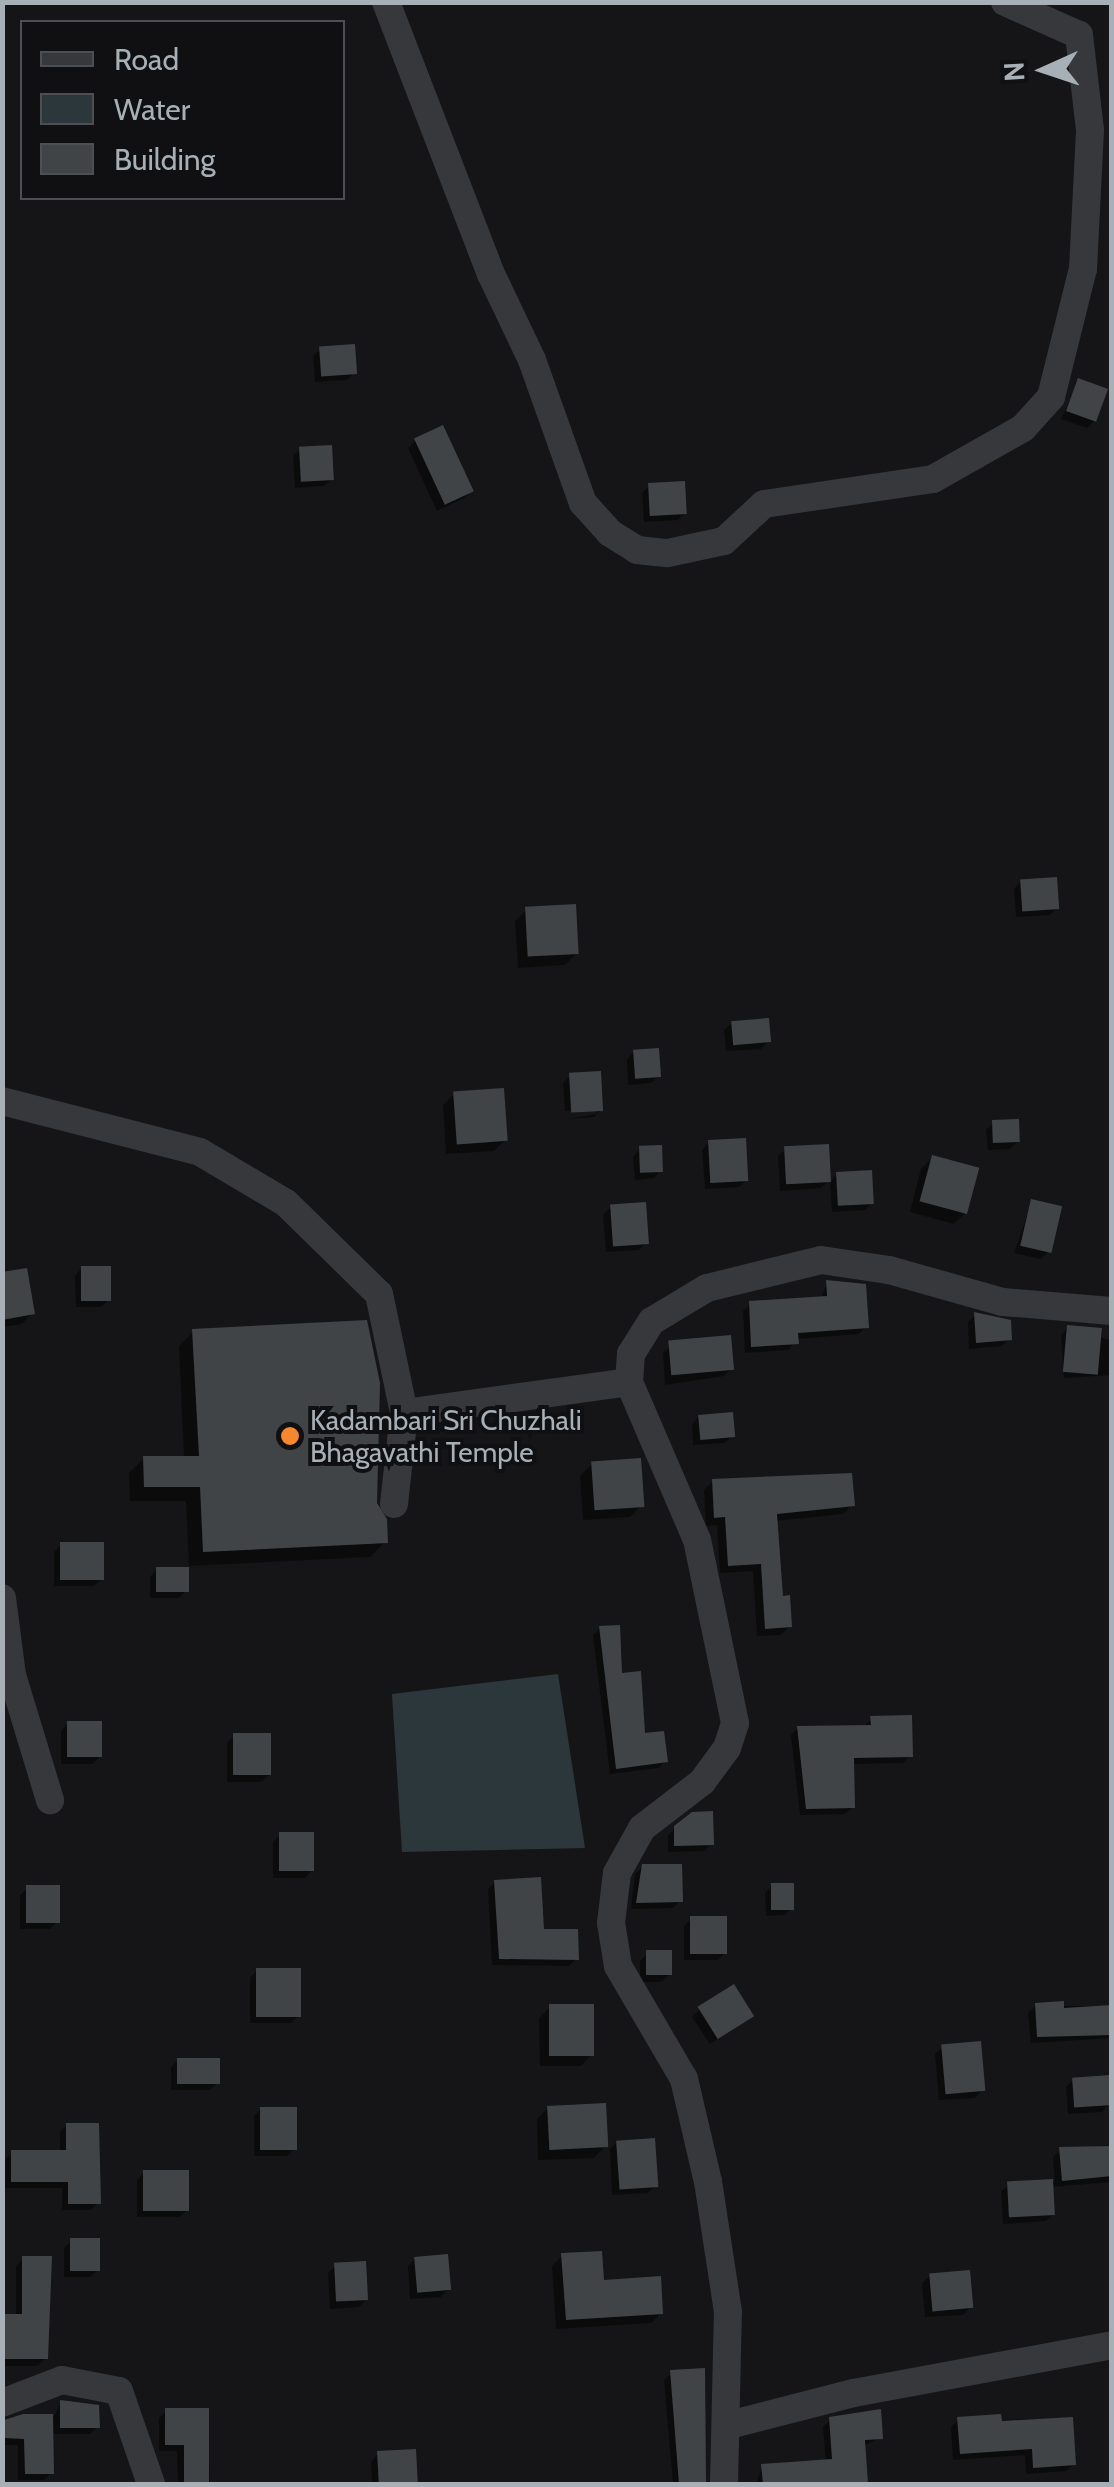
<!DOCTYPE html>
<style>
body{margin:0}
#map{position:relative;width:1114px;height:2487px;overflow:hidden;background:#151517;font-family:Cabin,sans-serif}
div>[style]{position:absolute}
.water>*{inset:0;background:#2b373b}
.shadow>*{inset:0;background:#0007}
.building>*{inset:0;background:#414447;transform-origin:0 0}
.minor>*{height:28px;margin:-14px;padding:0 14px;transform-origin:14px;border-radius:14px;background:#36383c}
.dots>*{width:28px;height:28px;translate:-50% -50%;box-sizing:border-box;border:5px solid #101012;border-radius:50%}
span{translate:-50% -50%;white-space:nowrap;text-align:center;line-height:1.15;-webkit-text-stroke:8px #101012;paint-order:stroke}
.poi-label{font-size:28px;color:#a7afb7}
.left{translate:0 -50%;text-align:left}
.frame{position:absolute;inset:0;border:5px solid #a7afb7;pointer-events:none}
.legend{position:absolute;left:20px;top:20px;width:325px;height:180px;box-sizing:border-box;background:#101012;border:2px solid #4c5054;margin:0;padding:12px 18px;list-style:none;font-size:30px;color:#a7afb7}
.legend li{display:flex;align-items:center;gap:20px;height:50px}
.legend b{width:50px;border:2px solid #4c5054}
.north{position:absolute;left:994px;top:20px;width:100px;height:100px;-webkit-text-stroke:8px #101012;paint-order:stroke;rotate:267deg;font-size:28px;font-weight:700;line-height:40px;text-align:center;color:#a7afb7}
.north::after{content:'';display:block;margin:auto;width:35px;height:45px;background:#a7afb7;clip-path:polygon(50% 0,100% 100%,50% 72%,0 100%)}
</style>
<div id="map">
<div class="water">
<div style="clip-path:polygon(558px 1674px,585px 1848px,402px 1852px,392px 1694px)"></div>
</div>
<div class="shadow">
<div style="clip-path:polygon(321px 349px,354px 373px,347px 380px,315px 382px,313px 356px)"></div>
<div style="clip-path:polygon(1079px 381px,1094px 421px,1087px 428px,1061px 419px)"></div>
<div style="clip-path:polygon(415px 441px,471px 491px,464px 498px,437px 511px,408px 448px)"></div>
<div style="clip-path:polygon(300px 449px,332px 479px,324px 486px,295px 488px,293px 456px)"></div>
<div style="clip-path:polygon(649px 486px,685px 513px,678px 520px,644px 522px,642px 493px)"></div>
<div style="clip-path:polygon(1021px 881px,1057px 908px,1050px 915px,1016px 917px,1014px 889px)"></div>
<div style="clip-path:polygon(526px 910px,577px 953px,565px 965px,518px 968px,515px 921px)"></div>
<div style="clip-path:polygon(732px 1023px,769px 1041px,761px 1049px,726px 1051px,724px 1030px)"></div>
<div style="clip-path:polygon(634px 1052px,658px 1076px,651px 1083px,628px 1085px,627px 1059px)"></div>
<div style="clip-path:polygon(570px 1076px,601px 1110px,594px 1117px,565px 1119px,597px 1114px,597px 1109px,565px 1111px,563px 1083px)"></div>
<div style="clip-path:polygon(454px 1094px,505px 1140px,494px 1151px,446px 1154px,443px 1105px)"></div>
<div style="clip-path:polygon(993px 1123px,1018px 1141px,1010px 1149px,988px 1150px,986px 1130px)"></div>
<div style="clip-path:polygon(709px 1143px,746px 1180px,739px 1187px,705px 1189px,702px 1150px)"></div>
<div style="clip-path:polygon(640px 1149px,661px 1171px,654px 1178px,635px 1180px,633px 1157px)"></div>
<div style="clip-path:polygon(786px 1149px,829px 1181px,821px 1188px,780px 1191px,778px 1156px)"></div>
<div style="clip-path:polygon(932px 1158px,965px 1213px,954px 1224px,910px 1212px,921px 1169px)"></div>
<div style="clip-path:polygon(837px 1175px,872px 1203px,865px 1210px,832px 1212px,830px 1182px)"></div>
<div style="clip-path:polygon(1032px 1202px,1048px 1252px,1041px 1259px,1014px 1253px)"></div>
<div style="clip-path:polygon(611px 1207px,646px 1243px,639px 1250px,606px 1252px,603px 1215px)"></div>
<div style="clip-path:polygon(82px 1268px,109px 1300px,101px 1307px,76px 1307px,75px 1276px)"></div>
<div style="clip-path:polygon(2px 1275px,32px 1313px,22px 1324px,2px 1327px)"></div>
<div style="clip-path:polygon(827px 1283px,866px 1327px,859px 1334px,796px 1339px,789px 1350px,745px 1353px,743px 1311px,750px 1304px,821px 1299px)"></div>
<div style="clip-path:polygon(975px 1315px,1009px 1339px,1002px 1346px,969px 1349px,968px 1322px)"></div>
<div style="clip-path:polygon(1068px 1327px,1112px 1341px,1112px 1381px,1111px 1375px,1064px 1378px,1061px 1335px)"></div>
<div style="clip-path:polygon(194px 1331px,374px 1504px,385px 1542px,370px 1557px,189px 1566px,186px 1501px,130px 1501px,129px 1473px,144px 1458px,184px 1458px,179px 1346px)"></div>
<div style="clip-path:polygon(671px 1346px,731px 1369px,724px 1376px,665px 1385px,663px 1353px)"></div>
<div style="clip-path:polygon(699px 1416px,732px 1436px,725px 1443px,693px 1445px,692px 1424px)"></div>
<div style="clip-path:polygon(592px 1464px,641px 1506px,630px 1517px,583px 1520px,580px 1476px)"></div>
<div style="clip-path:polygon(713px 1481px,852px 1505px,843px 1514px,775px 1521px,780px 1598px,790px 1626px,781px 1635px,757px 1636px,753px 1571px,720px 1573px,717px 1525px,706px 1526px,704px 1490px)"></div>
<div style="clip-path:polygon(61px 1544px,102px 1579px,94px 1586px,54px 1586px,54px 1552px)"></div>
<div style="clip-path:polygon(157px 1569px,187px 1590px,179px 1598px,150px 1598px,150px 1577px)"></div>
<div style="clip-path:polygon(600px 1628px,643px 1736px,665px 1761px,659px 1768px,610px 1774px,593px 1635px)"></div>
<div style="clip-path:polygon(871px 1719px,910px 1756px,903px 1763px,852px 1764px,853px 1807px,845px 1814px,800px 1815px,791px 1735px,798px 1728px,863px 1727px)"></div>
<div style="clip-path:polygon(68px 1723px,100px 1756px,93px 1764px,61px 1764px,61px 1731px)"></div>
<div style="clip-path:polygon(234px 1736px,269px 1775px,262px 1782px,227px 1782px,227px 1743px)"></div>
<div style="clip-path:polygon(675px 1828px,711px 1844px,704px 1851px,668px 1852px,668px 1835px)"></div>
<div style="clip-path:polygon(280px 1835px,312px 1870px,305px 1878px,273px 1878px,273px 1842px)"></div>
<div style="clip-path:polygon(643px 1867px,680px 1901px,673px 1908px,631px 1909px,635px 1874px)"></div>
<div style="clip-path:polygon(495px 1882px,576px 1959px,569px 1966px,492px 1965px,488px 1889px)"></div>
<div style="clip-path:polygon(772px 1886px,792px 1908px,785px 1915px,766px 1916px,765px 1893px)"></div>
<div style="clip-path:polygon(28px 1888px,57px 1922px,50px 1929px,20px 1929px,20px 1895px)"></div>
<div style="clip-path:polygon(691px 1919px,725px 1953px,718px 1960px,684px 1960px,684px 1926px)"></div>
<div style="clip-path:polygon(647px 1954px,670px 1974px,662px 1982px,640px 1982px,640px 1961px)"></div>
<div style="clip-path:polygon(257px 1970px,299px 2015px,291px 2023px,250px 2023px,250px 1978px)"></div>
<div style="clip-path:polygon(1036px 2006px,1112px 2006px,1112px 2038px,1031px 2043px,1028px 2013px)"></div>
<div style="clip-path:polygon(550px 2007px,592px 2054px,581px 2066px,540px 2066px,539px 2018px)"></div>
<div style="clip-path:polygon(699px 2010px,744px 2022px,710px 2044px,692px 2017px)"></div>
<div style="clip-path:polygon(943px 2046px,982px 2090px,975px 2098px,939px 2100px,935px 2054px)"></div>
<div style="clip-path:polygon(178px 2060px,217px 2083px,210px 2090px,171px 2090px,171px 2067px)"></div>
<div style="clip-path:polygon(1073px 2080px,1109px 2104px,1102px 2112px,1068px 2114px,1066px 2087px)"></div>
<div style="clip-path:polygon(548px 2108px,605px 2146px,594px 2158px,538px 2160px,537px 2119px)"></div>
<div style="clip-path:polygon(261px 2109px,294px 2149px,287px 2156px,254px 2156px,254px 2116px)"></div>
<div style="clip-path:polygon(67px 2125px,98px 2203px,91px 2210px,62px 2210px,62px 2188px,5px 2188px,5px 2160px,12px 2153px,60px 2153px,60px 2132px)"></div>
<div style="clip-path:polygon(617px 2142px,655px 2186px,648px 2193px,612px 2195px,610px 2149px)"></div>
<div style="clip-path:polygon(1112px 2145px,1112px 2182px,1051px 2187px,1053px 2214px,1046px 2221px,1003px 2224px,1001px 2192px,1008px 2185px,1055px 2182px,1053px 2157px,1060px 2150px)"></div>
<div style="clip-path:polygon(144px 2173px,187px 2210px,180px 2217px,137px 2217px,137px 2180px)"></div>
<div style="clip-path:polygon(71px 2241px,98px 2270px,90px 2277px,64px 2277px,64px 2248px)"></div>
<div style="clip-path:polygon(562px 2256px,601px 2282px,661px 2313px,651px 2323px,556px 2329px,552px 2266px)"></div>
<div style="clip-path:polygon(23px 2259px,46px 2358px,38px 2366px,2px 2366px,2px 2320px,16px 2317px,16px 2266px)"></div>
<div style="clip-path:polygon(415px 2259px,448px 2289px,441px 2297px,410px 2299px,408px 2266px)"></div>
<div style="clip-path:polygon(335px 2266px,366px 2300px,359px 2307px,330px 2309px,328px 2273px)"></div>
<div style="clip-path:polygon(930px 2276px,970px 2307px,963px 2315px,925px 2317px,922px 2283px)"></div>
<div style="clip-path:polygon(672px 2373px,704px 2482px,701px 2484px,673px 2484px,664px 2380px)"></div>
<div style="clip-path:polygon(61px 2402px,97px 2427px,90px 2434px,51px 2434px,51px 2473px,44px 2480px,18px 2480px,18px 2445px,2px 2445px,2px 2425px,54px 2416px)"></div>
<div style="clip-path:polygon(166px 2411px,207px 2411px,210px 2484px,178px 2484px,177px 2451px,159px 2451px,159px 2418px)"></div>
<div style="clip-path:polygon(1071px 2419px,1074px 2464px,1066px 2471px,1026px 2474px,1025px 2455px,953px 2460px,951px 2427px,958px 2420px)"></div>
<div style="clip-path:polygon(830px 2420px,880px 2438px,863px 2446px,864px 2484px,756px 2484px,762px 2467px,826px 2462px,823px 2427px)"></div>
<div style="clip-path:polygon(414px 2452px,416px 2484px,372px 2484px,371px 2462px,378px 2454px)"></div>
</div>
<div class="building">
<div style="left:355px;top:344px;width:30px;height:36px;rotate:86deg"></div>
<div style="left:1078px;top:378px;width:32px;height:35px;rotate:20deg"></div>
<div style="left:443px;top:425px;width:73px;height:32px;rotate:65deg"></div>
<div style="left:332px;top:445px;width:35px;height:33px;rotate:87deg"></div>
<div style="left:685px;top:481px;width:33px;height:37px;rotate:87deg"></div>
<div style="left:1057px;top:877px;width:32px;height:37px;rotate:86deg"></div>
<div style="left:576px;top:904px;width:50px;height:51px;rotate:87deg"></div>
<div style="left:769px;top:1018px;width:24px;height:38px;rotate:85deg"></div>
<div style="left:659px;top:1048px;width:29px;height:26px;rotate:86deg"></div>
<div style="left:601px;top:1071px;width:40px;height:32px;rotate:87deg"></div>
<div style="left:504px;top:1088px;width:53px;height:51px;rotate:86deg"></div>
<div style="left:1019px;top:1119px;width:23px;height:27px;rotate:88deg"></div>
<div style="left:746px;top:1138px;width:43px;height:38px;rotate:87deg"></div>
<div style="left:829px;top:1144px;width:38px;height:45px;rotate:87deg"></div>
<div style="left:662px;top:1145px;width:27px;height:23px;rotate:88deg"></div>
<div style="left:932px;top:1155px;width:49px;height:48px;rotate:15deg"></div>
<div style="left:872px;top:1170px;width:34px;height:36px;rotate:87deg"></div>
<div style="left:1031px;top:1199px;width:32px;height:48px;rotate:13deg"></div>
<div style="left:646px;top:1202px;width:42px;height:36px;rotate:86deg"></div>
<div style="left:81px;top:1266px;width:30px;height:35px"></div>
<div style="clip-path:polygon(27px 1268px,35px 1314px,2px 1320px,2px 1272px)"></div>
<div style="clip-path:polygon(826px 1280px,866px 1284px,869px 1328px,798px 1333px,799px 1344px,751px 1347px,749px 1301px,827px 1296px)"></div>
<div style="clip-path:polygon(974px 1312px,1011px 1320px,1012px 1340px,976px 1343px)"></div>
<div style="clip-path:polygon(367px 1320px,380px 1383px,377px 1503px,387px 1519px,388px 1543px,203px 1552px,200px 1487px,144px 1487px,143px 1456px,199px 1456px,192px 1329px)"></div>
<div style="left:1067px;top:1325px;width:35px;height:47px;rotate:5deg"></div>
<div style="left:731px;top:1335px;width:35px;height:63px;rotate:85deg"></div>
<div style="left:733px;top:1412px;width:25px;height:35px;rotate:85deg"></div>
<div style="left:641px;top:1458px;width:49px;height:50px;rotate:86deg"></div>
<div style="clip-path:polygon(852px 1473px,855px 1506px,777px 1514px,783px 1596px,790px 1595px,792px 1627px,765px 1629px,761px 1564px,728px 1566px,725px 1517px,714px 1518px,712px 1479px)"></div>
<div style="left:60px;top:1542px;width:44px;height:38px"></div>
<div style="left:156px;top:1567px;width:33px;height:25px"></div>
<div style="clip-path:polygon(620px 1625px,622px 1673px,641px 1671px,645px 1733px,664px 1731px,668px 1762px,616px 1769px,599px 1626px)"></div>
<div style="clip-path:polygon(912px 1715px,913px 1757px,854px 1758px,855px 1808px,806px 1809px,797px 1726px,871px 1725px,870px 1716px)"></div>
<div style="left:67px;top:1721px;width:35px;height:36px"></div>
<div style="left:233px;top:1733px;width:38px;height:42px"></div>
<div style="clip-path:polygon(713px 1811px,714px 1845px,674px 1846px,674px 1826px,692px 1812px)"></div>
<div style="left:279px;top:1832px;width:35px;height:39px"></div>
<div style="clip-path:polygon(642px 1864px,682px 1864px,683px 1902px,636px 1903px)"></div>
<div style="clip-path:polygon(541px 1877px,544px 1929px,578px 1929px,579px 1960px,499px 1959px,494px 1880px)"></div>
<div style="left:771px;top:1883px;width:23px;height:27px"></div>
<div style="left:26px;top:1885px;width:34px;height:38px"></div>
<div style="left:690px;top:1916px;width:37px;height:38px"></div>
<div style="left:672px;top:1950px;width:25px;height:26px;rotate:90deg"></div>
<div style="left:256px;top:1968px;width:45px;height:49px"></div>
<div style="left:734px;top:1984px;width:38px;height:43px;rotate:58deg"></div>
<div style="clip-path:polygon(1064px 2001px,1064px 2008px,1112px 2005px,1112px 2035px,1037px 2037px,1035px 2003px)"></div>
<div style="left:549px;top:2004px;width:45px;height:52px"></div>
<div style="left:981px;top:2041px;width:50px;height:40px;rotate:85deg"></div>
<div style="left:177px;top:2058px;width:43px;height:26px"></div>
<div style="left:1110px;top:2075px;width:30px;height:38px;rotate:86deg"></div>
<div style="left:606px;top:2103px;width:44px;height:59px;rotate:87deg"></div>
<div style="left:260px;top:2107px;width:37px;height:43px"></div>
<div style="clip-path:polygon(66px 2123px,99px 2123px,101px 2204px,68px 2204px,68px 2182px,11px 2182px,11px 2150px,66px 2150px)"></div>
<div style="left:655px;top:2138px;width:49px;height:39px;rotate:86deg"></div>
<div style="clip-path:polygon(1112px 2146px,1112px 2176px,1062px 2181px,1059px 2147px)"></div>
<div style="left:143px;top:2170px;width:46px;height:41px"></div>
<div style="left:1053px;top:2179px;width:36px;height:46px;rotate:87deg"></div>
<div style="left:100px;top:2238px;width:33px;height:30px;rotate:90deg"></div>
<div style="clip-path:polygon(602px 2251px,604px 2280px,661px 2276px,663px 2314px,566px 2320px,561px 2253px)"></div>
<div style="left:448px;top:2254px;width:36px;height:34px;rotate:85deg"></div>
<div style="clip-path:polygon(22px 2256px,52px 2256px,48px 2359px,4px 2359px,4px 2314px,22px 2314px)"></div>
<div style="left:366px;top:2261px;width:39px;height:32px;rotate:87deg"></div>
<div style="left:970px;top:2270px;width:38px;height:41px;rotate:85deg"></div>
<div style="clip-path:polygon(705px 2368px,706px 2483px,679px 2484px,670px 2370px)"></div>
<div style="clip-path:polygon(60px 2400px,99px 2405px,100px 2428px,60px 2428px)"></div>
<div style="clip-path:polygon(165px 2408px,209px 2408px,209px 2484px,184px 2484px,184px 2445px,165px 2445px)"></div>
<div style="clip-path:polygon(881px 2409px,883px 2439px,865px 2440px,868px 2484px,763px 2484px,761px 2464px,832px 2459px,829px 2417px)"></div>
<div style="clip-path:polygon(23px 2414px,53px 2414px,54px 2474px,25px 2474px,24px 2439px,4px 2438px,4px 2420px)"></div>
<div style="clip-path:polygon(1001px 2414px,1002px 2421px,1073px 2417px,1076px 2465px,1033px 2468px,1032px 2449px,960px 2454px,957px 2417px)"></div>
<div style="left:416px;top:2449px;width:35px;height:39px;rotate:87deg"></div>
</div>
<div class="minor">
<div style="left:386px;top:2px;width:292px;rotate:68.9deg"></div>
<div style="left:491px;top:274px;width:95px;rotate:64.5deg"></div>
<div style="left:532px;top:360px;width:152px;rotate:70.4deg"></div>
<div style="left:583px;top:503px;width:40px;rotate:48deg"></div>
<div style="left:610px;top:533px;width:32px;rotate:32deg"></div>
<div style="left:637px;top:550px;width:31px;rotate:6deg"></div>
<div style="left:668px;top:553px;width:57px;rotate:-12.1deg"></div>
<div style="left:724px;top:541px;width:54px;rotate:-42.8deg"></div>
<div style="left:764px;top:504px;width:171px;rotate:-8.4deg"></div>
<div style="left:933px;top:479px;width:103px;rotate:-29.5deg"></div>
<div style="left:1023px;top:428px;width:42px;rotate:-47.9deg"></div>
<div style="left:1051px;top:397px;width:132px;rotate:-76deg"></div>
<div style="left:1083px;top:269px;width:139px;rotate:-87.1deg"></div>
<div style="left:1090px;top:130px;width:96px;rotate:-96.6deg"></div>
<div style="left:1079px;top:35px;width:81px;rotate:-156deg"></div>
<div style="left:2px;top:1101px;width:204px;rotate:14.4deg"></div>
<div style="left:200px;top:1152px;width:100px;rotate:30.7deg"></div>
<div style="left:286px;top:1203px;width:130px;rotate:44.4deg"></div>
<div style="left:379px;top:1294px;width:122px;rotate:78.1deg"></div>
<div style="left:404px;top:1413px;width:227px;rotate:-7.8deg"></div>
<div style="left:394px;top:1504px;width:92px;rotate:-83.7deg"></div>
<div style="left:2px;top:1598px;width:78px;rotate:82.6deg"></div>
<div style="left:12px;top:1675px;width:131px;rotate:73.1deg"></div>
<div style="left:2px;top:2403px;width:64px;rotate:-21deg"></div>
<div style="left:62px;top:2380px;width:58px;rotate:10.9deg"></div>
<div style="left:119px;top:2391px;width:98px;rotate:71deg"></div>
<div style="left:729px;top:2425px;width:129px;rotate:-14.4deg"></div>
<div style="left:854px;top:2393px;width:262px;rotate:-10.5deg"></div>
<div style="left:724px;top:2484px;width:172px;rotate:-88.7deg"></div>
<div style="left:728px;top:2312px;width:132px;rotate:-98.7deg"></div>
<div style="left:708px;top:2182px;width:106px;rotate:-103.1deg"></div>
<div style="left:684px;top:2079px;width:131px;rotate:-120.3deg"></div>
<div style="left:618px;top:1966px;width:44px;rotate:-99.2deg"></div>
<div style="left:611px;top:1923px;width:50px;rotate:-83.2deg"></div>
<div style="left:617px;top:1873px;width:51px;rotate:-60.9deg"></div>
<div style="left:642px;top:1828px;width:76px;rotate:-37.5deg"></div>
<div style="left:702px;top:1782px;width:42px;rotate:-53.7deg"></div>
<div style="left:727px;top:1748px;width:26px;rotate:-72deg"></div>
<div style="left:735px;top:1723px;width:187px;rotate:-101.7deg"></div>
<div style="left:697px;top:1540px;width:172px;rotate:-113.3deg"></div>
<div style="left:629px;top:1382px;width:28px;rotate:-86deg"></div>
<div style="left:631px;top:1354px;width:39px;rotate:-58deg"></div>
<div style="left:652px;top:1321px;width:64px;rotate:-31deg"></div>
<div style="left:707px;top:1288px;width:117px;rotate:-13.8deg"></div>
<div style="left:821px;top:1260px;width:69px;rotate:8.4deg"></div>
<div style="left:889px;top:1270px;width:118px;rotate:15.7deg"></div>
<div style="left:1003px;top:1302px;width:109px;rotate:4.7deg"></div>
</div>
<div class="dots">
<div style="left:290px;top:1436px;background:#f5882f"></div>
</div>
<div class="poi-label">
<span class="left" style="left:310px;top:1436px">Kadambari Sri Chuzhali<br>Bhagavathi Temple</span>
</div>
<div class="frame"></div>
<ul class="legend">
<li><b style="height:12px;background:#36383c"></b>Road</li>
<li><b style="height:28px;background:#2b373b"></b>Water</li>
<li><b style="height:28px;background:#414447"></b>Building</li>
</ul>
<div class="north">N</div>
</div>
